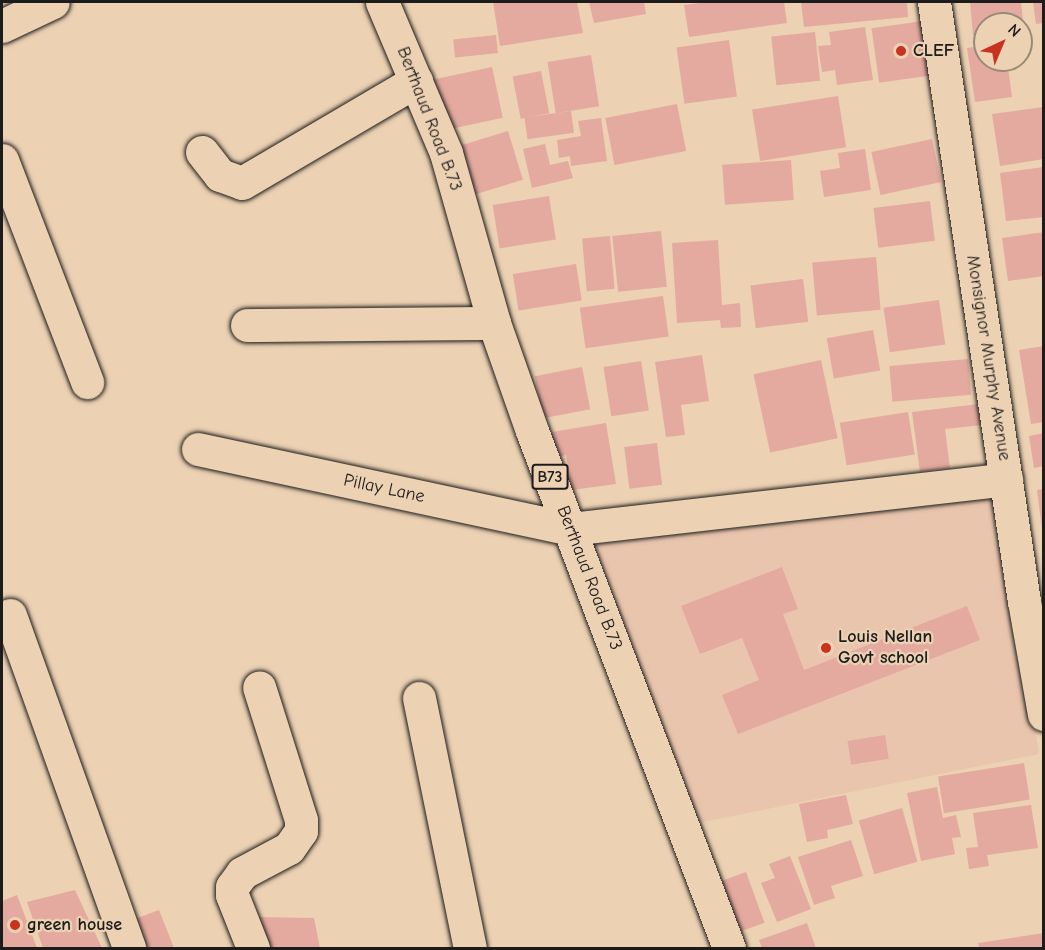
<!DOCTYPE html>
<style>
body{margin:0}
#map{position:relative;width:1045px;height:950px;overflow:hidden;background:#ecd1b3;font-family:"Comic Neue",sans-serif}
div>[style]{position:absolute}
.built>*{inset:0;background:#eac5ad}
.building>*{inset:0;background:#e4aa9f;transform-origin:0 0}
.roads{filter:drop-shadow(0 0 2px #1c1c1c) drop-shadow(0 0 2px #1c1c1c)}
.minor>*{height:33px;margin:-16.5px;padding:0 16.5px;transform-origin:16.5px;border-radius:16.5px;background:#ecd1b3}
.major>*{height:33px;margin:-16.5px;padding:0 16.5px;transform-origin:16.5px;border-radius:16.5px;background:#ecd1b3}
.dots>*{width:16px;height:16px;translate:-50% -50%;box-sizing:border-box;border:3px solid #ecd1b3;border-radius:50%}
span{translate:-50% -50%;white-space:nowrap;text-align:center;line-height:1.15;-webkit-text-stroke:4.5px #ecd1b3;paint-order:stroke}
.shield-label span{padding:2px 4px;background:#ecd1b3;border:2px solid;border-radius:4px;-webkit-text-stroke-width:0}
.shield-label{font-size:16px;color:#1c1c1c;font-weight:700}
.poi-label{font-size:18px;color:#1c1c1c;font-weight:700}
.left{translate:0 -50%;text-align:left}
.street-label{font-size:18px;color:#1c1c1c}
.frame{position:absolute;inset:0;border:3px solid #1c1c1c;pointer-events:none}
.north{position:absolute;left:973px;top:12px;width:60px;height:60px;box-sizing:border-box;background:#ecd1b3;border:2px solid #998977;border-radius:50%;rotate:44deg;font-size:16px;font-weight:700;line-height:24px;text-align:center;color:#1c1c1c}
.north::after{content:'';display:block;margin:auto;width:21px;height:27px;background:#c8321e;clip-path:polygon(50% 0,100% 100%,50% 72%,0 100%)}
</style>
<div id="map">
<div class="built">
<div style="clip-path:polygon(1003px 496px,1039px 754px,693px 824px,590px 542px)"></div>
</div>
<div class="building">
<div style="clip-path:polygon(493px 2px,577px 2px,583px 33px,500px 46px)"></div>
<div style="clip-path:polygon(589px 2px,644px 2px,646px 14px,594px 23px)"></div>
<div style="clip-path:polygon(708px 2px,784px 2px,787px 23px,689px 37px,684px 5px)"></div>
<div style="clip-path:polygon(801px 2px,907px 2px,908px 17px,804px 27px)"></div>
<div style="clip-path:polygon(970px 2px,1021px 2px,1024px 30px,1021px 31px,1021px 24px,985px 24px,985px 34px,973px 35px)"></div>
<div style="clip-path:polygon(1033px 2px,1044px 2px,1044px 23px,1036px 24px)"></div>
<div style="left:923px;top:21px;width:55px;height:52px;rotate:82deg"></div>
<div style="clip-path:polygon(865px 27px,873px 80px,837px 85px,835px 70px,822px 72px,818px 46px,831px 45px,829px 32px)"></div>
<div style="left:815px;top:32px;width:49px;height:44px;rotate:84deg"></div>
<div style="left:496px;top:35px;width:18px;height:43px;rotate:84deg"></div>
<div style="left:729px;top:40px;width:57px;height:53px;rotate:82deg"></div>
<div style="clip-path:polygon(985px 46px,985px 60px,1007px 60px,1012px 97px,975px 102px,967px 48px)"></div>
<div style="left:591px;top:55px;width:52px;height:44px;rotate:81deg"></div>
<div style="left:492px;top:67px;width:52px;height:62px;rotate:78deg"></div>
<div style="left:541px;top:71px;width:43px;height:29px;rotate:79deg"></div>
<div style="left:838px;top:96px;width:52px;height:87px;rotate:81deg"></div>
<div style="left:677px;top:104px;width:48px;height:73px;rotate:79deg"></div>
<div style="clip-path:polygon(1044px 107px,1044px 159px,1000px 166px,992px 114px)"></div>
<div style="left:571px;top:111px;width:22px;height:47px;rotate:82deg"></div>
<div style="clip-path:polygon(601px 118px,607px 161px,571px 166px,570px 156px,559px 158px,557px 140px,581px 136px,578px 121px)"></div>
<div style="left:508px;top:131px;width:51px;height:54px;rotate:73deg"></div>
<div style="left:932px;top:139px;width:44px;height:62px;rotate:78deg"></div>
<div style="clip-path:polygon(545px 144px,550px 165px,568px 161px,573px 178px,532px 188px,523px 149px)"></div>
<div style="clip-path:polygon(865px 149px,871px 190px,824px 197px,820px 171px,840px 168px,838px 153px)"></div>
<div style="left:791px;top:160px;width:40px;height:69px;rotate:86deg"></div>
<div style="clip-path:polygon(1044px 167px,1044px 217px,1006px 221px,1000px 173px)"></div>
<div style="left:549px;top:196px;width:44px;height:57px;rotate:81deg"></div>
<div style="left:930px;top:201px;width:40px;height:57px;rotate:83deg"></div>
<div style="left:661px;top:231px;width:56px;height:49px;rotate:84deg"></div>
<div style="clip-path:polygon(1044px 232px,1044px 276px,1008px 281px,1002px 238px)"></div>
<div style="left:610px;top:236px;width:53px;height:28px;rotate:85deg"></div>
<div style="clip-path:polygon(718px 240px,722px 305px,740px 303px,741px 327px,721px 328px,720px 320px,677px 323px,672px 243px)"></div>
<div style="left:876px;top:257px;width:53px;height:64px;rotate:85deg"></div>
<div style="left:576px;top:264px;width:37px;height:64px;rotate:81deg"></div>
<div style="left:803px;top:279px;width:43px;height:53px;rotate:83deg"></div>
<div style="left:663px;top:296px;width:41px;height:84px;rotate:82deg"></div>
<div style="left:939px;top:300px;width:45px;height:56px;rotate:82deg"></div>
<div style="left:873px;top:330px;width:41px;height:47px;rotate:80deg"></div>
<div style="clip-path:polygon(1044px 346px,1044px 422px,1031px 424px,1019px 350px)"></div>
<div style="clip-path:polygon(702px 355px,709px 401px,681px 405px,685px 435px,666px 437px,655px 362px)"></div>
<div style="left:968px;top:359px;width:36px;height:79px;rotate:85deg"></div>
<div style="left:821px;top:360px;width:80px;height:69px;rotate:78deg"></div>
<div style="left:641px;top:361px;width:50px;height:38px;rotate:81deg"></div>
<div style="left:582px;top:367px;width:43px;height:48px;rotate:79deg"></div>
<div style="clip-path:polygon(979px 404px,982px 425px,945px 429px,950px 468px,920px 472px,912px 412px)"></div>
<div style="left:908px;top:412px;width:43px;height:69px;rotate:81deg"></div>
<div style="clip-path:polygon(606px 423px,616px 484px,572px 490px,566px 455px,556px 457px,552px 432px)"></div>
<div style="clip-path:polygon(1044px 433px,1044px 466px,1034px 468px,1029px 436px)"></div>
<div style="left:657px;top:443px;width:42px;height:33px;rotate:83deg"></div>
<div style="clip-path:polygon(1044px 489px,1044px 528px,1042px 528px,1037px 490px)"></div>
<div style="clip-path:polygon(782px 567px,798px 609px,783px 614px,804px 670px,967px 606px,980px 640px,738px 734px,722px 695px,759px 680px,742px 638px,700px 654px,681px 606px)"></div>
<div style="left:885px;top:735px;width:24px;height:38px;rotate:81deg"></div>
<div style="left:1024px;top:763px;width:37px;height:87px;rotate:81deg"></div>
<div style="clip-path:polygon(937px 787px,943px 818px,956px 815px,961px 837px,952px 838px,955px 854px,921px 861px,907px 793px)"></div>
<div style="clip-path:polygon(846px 795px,853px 824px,827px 830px,828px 838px,807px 842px,799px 804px)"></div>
<div style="clip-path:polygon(1031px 805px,1038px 848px,987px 855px,989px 866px,969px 869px,966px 848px,978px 847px,973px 813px)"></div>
<div style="left:902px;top:808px;width:56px;height:45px;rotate:74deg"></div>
<div style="clip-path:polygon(851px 840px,863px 876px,831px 886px,835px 898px,814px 905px,798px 857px)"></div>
<div style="clip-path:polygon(790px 856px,811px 909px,777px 922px,761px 883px,775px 878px,769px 864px)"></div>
<div style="left:746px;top:872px;width:54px;height:34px;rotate:70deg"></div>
<div style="clip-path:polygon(75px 890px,102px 948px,43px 948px,27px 902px)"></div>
<div style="clip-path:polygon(17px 895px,37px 948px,2px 948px,2px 901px)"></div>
<div style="clip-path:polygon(159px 910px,174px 948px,137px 948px,127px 922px)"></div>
<div style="clip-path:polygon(252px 917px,314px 918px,320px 948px,264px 948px)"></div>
<div style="clip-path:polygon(807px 923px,816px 948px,762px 948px,759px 940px)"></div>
<div style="clip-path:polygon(1044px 933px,1044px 948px,979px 948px,978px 943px)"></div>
</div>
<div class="roads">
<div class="minor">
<div style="left:934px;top:2px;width:606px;rotate:81.46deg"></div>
<div style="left:1024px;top:601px;width:115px;rotate:80deg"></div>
<div style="left:2px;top:26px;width:56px;rotate:-25.2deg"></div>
<div style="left:202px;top:152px;width:29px;rotate:52deg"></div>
<div style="left:220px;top:175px;width:23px;rotate:20deg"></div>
<div style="left:242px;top:183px;width:202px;rotate:-30.4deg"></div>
<div style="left:2px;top:160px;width:238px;rotate:69deg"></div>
<div style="left:247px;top:325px;width:247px;rotate:-0.5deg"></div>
<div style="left:198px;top:449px;width:381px;rotate:12.1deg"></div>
<div style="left:570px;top:529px;width:439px;rotate:-6.5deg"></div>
<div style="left:10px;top:615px;width:354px;rotate:70.3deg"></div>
<div style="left:419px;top:698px;width:255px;rotate:78.5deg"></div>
<div style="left:253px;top:948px;width:57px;rotate:-111.6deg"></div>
<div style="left:232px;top:895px;width:8px;rotate:-90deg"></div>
<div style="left:232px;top:887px;width:17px;rotate:-54deg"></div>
<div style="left:242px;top:873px;width:53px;rotate:-28deg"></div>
<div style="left:289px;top:848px;width:21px;rotate:-55deg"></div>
<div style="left:301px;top:831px;width:11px;rotate:-90deg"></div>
<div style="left:301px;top:820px;width:139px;rotate:-107.5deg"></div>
</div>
<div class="major">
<div style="left:382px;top:2px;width:164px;rotate:67deg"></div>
<div style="left:446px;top:153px;width:177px;rotate:74.2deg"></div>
<div style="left:494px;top:323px;width:114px;rotate:70.6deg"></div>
<div style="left:532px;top:431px;width:553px;rotate:69.14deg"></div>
</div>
</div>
<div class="dots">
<div style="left:901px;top:51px;background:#c8321e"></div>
<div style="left:826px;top:648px;background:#c8321e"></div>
<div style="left:15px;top:925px;background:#c8321e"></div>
</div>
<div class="shield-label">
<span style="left:550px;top:477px">B73</span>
</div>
<div class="poi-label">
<span class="left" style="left:913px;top:51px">CLEF</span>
<span class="left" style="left:838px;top:648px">Louis Nellan<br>Govt school</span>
<span class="left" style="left:27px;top:925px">green house</span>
</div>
<div class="street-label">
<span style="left:429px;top:119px;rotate:69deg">Berthaud Road B.73</span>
<span style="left:988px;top:358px;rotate:81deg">Monsignor Murphy Avenue</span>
<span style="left:384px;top:489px;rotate:12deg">Pillay Lane</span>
<span style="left:589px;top:578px;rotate:69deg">Berthaud Road B.73</span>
</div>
<div class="frame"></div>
<div class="north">N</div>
</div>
